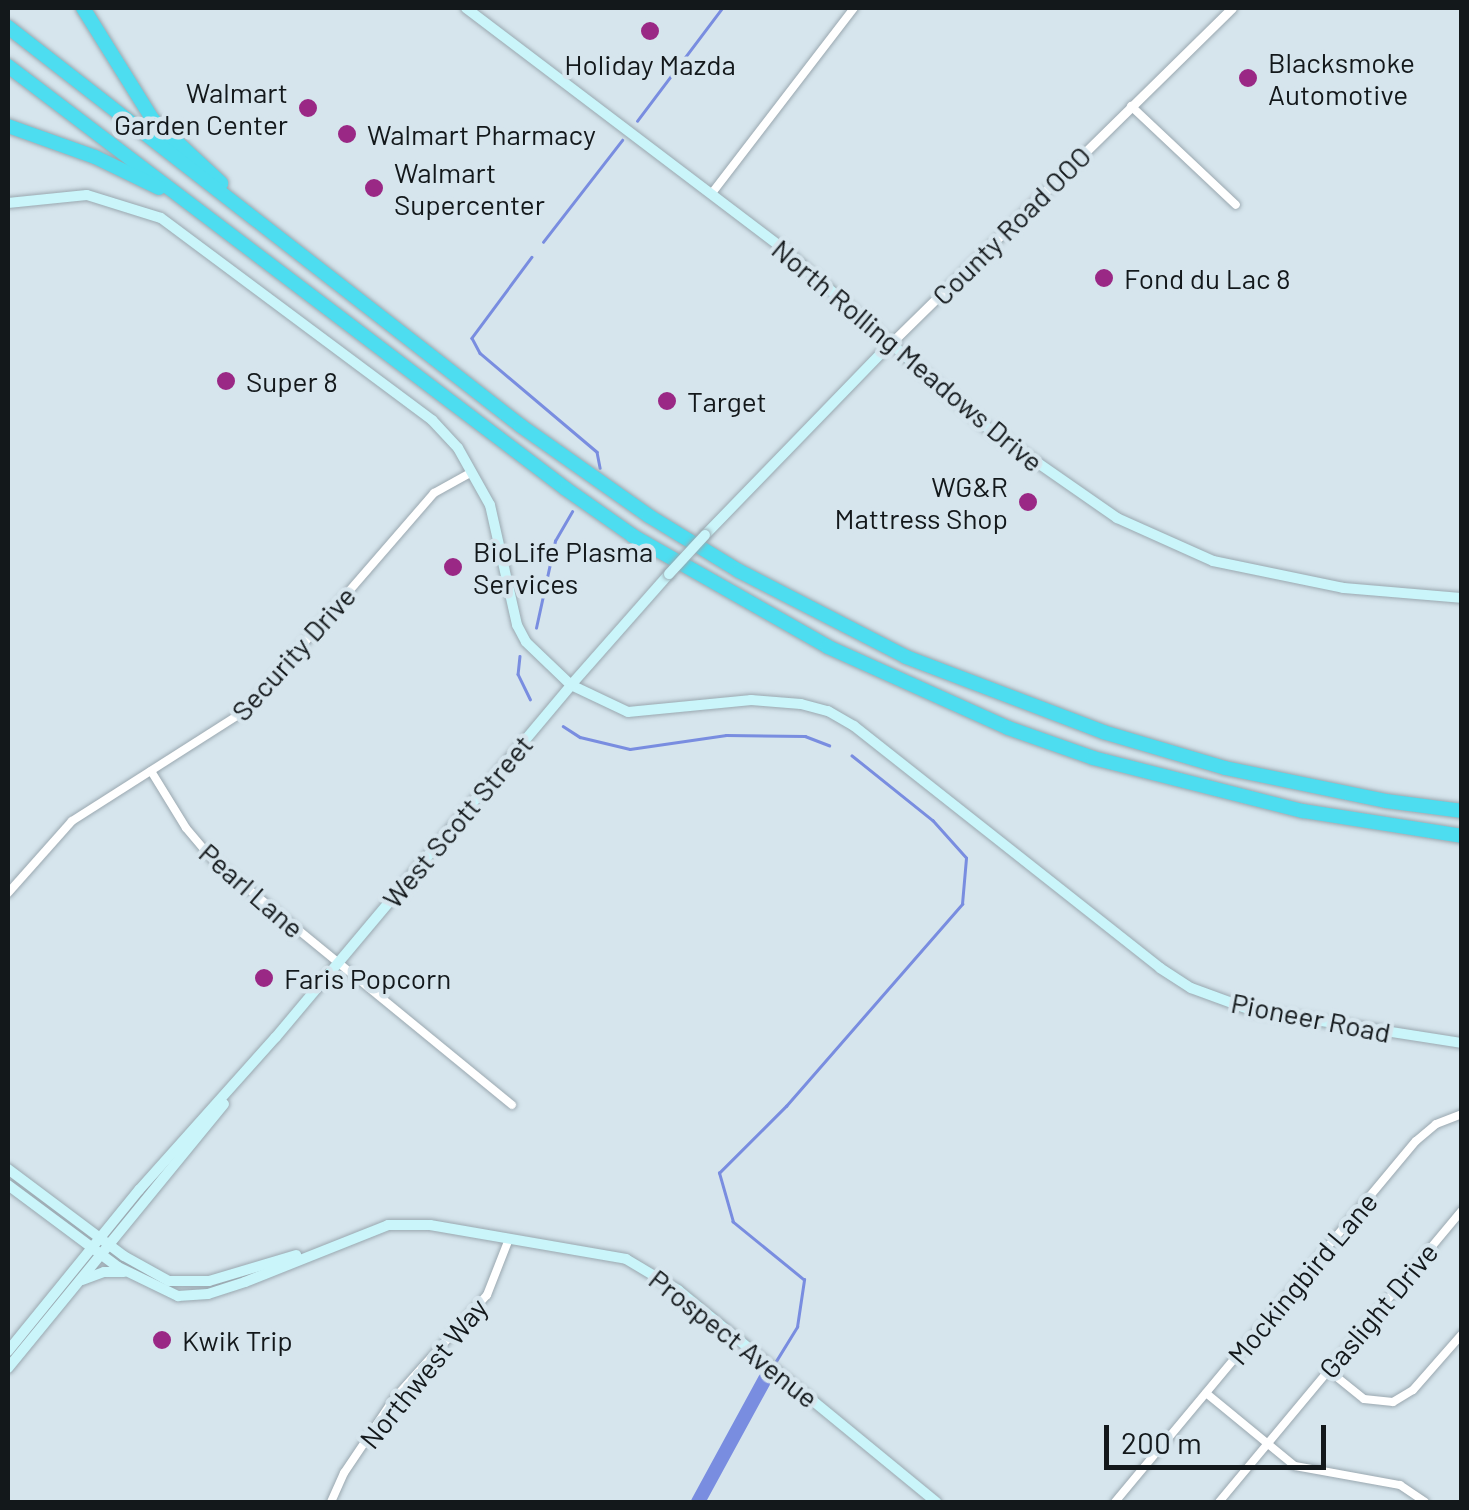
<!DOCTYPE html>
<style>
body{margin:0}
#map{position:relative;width:1469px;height:1510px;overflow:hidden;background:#d6e5ed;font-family:Barlow,sans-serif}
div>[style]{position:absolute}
.stream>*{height:2.5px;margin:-1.25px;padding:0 1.25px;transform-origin:1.25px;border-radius:1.25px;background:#798de0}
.river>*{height:14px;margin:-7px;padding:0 7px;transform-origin:7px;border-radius:7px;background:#798de0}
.roads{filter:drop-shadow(0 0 2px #9aa8b0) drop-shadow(0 0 2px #9aa8b0)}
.minor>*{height:8px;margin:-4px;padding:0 4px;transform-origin:4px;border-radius:4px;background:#fff}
.tertiary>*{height:9px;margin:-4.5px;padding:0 4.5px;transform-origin:4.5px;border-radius:4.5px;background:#fff}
.secondary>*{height:10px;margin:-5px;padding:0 5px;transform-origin:5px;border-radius:5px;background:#caf5fa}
.motorway>*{height:14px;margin:-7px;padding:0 7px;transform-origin:7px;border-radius:7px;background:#4dddf0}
.bridges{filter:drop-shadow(0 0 2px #9aa8b0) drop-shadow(0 0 2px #9aa8b0)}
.secondary-bridge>*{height:10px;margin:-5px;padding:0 5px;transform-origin:5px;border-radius:5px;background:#caf5fa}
.dots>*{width:28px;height:28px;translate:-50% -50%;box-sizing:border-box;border:5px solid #d6e5ed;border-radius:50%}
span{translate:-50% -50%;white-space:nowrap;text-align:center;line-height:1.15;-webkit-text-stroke:9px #d6e5ed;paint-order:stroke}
.poi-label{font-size:28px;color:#13181b}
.left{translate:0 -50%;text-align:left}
.right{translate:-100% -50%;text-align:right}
.street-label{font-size:28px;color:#13181b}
.frame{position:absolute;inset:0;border:10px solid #13181b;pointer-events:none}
.scale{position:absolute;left:1104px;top:1425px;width:222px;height:45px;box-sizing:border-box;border:5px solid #13181b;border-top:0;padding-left:12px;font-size:30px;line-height:35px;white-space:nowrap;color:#13181b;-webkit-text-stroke:8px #d6e5ed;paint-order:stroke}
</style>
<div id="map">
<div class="stream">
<div style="left:637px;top:121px;width:141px;rotate:-53deg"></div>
<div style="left:543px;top:242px;width:129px;rotate:-52.2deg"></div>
<div style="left:532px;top:257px;width:101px;rotate:126.5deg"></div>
<div style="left:472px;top:338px;width:17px;rotate:62deg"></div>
<div style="left:480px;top:353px;width:153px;rotate:40.2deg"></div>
<div style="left:597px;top:452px;width:16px;rotate:79deg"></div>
<div style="left:536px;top:628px;width:89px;rotate:-77.7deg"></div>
<div style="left:555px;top:541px;width:34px;rotate:-60deg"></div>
<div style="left:520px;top:656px;width:18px;rotate:96deg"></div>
<div style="left:518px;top:674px;width:28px;rotate:64deg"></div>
<div style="left:563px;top:726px;width:20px;rotate:33deg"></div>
<div style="left:580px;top:737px;width:51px;rotate:13.5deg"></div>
<div style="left:630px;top:749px;width:97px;rotate:-8.3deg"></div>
<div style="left:726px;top:735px;width:79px;rotate:0.7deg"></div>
<div style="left:805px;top:736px;width:26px;rotate:21deg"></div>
<div style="left:773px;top:1366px;width:46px;rotate:-58.4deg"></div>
<div style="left:797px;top:1327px;width:48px;rotate:-81.5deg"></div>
<div style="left:804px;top:1280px;width:92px;rotate:-140.8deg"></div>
<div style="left:733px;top:1222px;width:51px;rotate:-105.9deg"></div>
<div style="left:719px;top:1173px;width:95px;rotate:-45deg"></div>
<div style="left:786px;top:1106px;width:268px;rotate:-48.9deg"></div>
<div style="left:962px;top:904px;width:46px;rotate:-85deg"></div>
<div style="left:966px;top:858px;width:50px;rotate:-131.7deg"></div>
<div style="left:933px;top:821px;width:104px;rotate:-141.3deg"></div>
</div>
<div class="river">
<div style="left:698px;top:1502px;width:140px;rotate:-61.4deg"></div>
</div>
<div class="roads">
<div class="minor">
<div style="left:1131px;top:106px;width:144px;rotate:43.3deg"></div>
<div style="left:712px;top:193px;width:233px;rotate:-52.5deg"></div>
<div style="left:151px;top:771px;width:67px;rotate:58.4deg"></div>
<div style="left:186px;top:828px;width:43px;rotate:49.7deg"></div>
<div style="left:214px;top:861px;width:385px;rotate:39.3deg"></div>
<div style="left:8px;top:893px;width:96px;rotate:-48.4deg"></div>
<div style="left:72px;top:821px;width:206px;rotate:-32.5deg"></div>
<div style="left:246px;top:710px;width:287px;rotate:-49.1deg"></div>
<div style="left:434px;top:493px;width:43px;rotate:-28.9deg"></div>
<div style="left:1328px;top:1370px;width:46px;rotate:38.9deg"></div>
<div style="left:1364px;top:1399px;width:29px;rotate:6deg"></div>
<div style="left:1393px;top:1402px;width:23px;rotate:-31deg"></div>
<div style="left:1413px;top:1390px;width:74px;rotate:-48.8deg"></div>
<div style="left:1206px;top:1393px;width:115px;rotate:39.4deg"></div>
<div style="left:1295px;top:1466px;width:107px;rotate:10.3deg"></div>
<div style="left:1400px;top:1485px;width:30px;rotate:34deg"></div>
<div style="left:331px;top:1502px;width:32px;rotate:-66deg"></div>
<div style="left:344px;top:1473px;width:88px;rotate:-56.1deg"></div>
<div style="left:393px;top:1400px;width:141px;rotate:-48.2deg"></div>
<div style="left:487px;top:1295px;width:60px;rotate:-68.6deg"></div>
<div style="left:1115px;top:1502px;width:470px;rotate:-50.2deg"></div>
<div style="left:1416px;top:1141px;width:26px;rotate:-40deg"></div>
<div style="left:1436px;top:1124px;width:28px;rotate:-21deg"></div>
<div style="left:1219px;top:1502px;width:380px;rotate:-50.2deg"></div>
</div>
<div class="tertiary">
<div style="left:891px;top:343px;width:478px;rotate:-44.5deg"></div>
</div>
<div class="secondary">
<div style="left:466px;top:8px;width:402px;rotate:37.2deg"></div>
<div style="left:786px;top:251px;width:261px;rotate:41.4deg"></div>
<div style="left:982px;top:424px;width:165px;rotate:34.8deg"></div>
<div style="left:1117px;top:518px;width:105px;rotate:24.1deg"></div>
<div style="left:1213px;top:561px;width:133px;rotate:11.7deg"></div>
<div style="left:1343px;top:588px;width:119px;rotate:4.8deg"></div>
<div style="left:8px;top:203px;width:79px;rotate:-5.8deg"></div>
<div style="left:87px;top:195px;width:77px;rotate:17.3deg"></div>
<div style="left:161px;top:218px;width:338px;rotate:36.7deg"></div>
<div style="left:432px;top:420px;width:38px;rotate:47deg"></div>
<div style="left:458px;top:448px;width:65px;rotate:60.7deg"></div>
<div style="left:490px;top:505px;width:123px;rotate:77.3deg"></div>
<div style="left:517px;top:625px;width:19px;rotate:62deg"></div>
<div style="left:526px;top:642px;width:62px;rotate:43.7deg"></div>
<div style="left:571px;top:685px;width:63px;rotate:25.3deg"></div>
<div style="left:628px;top:712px;width:124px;rotate:-5.6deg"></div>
<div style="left:751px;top:700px;width:50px;rotate:4.6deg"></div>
<div style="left:801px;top:704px;width:28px;rotate:15deg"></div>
<div style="left:828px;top:711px;width:30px;rotate:30deg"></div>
<div style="left:854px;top:726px;width:390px;rotate:38.3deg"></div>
<div style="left:1160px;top:968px;width:37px;rotate:33deg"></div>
<div style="left:1191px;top:988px;width:64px;rotate:20.1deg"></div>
<div style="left:1251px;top:1010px;width:214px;rotate:8.9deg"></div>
<div style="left:705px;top:535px;width:267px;rotate:-45.9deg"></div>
<div style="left:8px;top:1169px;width:145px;rotate:36.9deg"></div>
<div style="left:124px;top:1256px;width:51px;rotate:29.1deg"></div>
<div style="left:169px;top:1281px;width:40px"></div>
<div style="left:209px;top:1281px;width:91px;rotate:-16.6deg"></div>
<div style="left:8px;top:1185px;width:137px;rotate:36.7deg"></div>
<div style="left:118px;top:1267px;width:67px;rotate:25.8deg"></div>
<div style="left:178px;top:1296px;width:30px;rotate:-4deg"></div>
<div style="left:208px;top:1294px;width:39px;rotate:-18deg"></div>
<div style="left:245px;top:1282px;width:154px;rotate:-21.7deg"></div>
<div style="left:388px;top:1225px;width:42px"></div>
<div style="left:430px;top:1225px;width:199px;rotate:9.8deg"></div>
<div style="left:626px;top:1259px;width:61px;rotate:30.8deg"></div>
<div style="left:678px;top:1290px;width:334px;rotate:39.4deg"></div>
<div style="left:82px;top:1280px;width:23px;rotate:-20deg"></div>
<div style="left:104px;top:1272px;width:20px"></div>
<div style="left:8px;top:1351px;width:208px;rotate:-50.9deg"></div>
<div style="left:139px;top:1190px;width:205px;rotate:-48.2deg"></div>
<div style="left:276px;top:1037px;width:459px;rotate:-50deg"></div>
<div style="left:571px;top:685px;width:148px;rotate:-48.6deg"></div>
<div style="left:8px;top:1368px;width:341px;rotate:-50.7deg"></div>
</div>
<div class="motorway">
<div style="left:83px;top:8px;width:132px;rotate:58deg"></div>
<div style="left:153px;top:120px;width:93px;rotate:42.8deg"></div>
<div style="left:8px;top:27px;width:650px;rotate:37.87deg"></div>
<div style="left:521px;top:426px;width:156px;rotate:35.1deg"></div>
<div style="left:649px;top:516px;width:105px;rotate:31.4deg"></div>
<div style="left:739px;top:571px;width:188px;rotate:27.2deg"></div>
<div style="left:906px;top:657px;width:211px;rotate:20.8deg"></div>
<div style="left:1103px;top:732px;width:127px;rotate:16.4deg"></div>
<div style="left:1225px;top:768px;width:164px;rotate:11.6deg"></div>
<div style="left:1386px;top:801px;width:77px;rotate:7.5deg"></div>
<div style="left:8px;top:66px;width:700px;rotate:37.16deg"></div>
<div style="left:566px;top:489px;width:82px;rotate:35deg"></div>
<div style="left:633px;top:536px;width:224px;rotate:29.6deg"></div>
<div style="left:828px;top:647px;width:197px;rotate:24.2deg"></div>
<div style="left:1008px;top:728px;width:90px;rotate:19.4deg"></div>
<div style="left:1093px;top:758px;width:217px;rotate:14.2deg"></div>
<div style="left:1303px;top:811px;width:161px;rotate:8.9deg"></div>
<div style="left:8px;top:126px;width:92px;rotate:19.6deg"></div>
<div style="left:95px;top:157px;width:71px;rotate:25.8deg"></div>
</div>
</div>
<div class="bridges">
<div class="secondary-bridge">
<div style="left:669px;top:574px;width:53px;rotate:-47.3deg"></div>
</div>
</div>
<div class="dots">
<div style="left:650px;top:31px;background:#9a2885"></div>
<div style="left:1248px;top:78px;background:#9a2885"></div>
<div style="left:308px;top:108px;background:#9a2885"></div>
<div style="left:347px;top:134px;background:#9a2885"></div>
<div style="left:374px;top:188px;background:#9a2885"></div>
<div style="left:1104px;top:278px;background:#9a2885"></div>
<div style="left:226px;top:381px;background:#9a2885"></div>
<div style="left:667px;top:401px;background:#9a2885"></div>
<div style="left:1028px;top:502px;background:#9a2885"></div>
<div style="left:453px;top:567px;background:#9a2885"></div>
<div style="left:264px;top:978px;background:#9a2885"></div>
<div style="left:162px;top:1340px;background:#9a2885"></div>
</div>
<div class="poi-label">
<span class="left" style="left:1268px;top:78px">Blacksmoke<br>Automotive</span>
<span style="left:650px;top:64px">Holiday Mazda</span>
<span class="right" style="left:288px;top:108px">Walmart<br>Garden Center</span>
<span class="left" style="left:367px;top:134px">Walmart Pharmacy</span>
<span class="left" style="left:394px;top:188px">Walmart<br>Supercenter</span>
<span class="left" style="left:1124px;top:278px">Fond du Lac 8</span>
<span class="left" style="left:246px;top:381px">Super 8</span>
<span class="left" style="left:687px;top:401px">Target</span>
<span class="right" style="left:1008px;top:502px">WG&amp;R<br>Mattress Shop</span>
<span class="left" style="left:473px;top:567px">BioLife Plasma<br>Services</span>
<span class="left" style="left:284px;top:978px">Faris Popcorn</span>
<span class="left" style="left:182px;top:1340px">Kwik Trip</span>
</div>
<div class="street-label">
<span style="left:1011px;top:225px;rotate:-45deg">County Road OOO</span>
<span style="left:908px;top:355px;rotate:40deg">North Rolling Meadows Drive</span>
<span style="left:293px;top:653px;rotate:-48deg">Security Drive</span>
<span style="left:457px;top:821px;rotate:-50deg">West Scott Street</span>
<span style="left:252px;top:890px;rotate:41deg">Pearl Lane</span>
<span style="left:1311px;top:1017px;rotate:11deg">Pioneer Road</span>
<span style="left:1302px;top:1278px;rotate:-50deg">Mockingbird Lane</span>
<span style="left:1378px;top:1310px;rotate:-50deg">Gaslight Drive</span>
<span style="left:734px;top:1338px;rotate:38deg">Prospect Avenue</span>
<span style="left:423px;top:1373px;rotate:-51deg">Northwest Way</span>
</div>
<div class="frame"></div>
<div class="scale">200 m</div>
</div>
